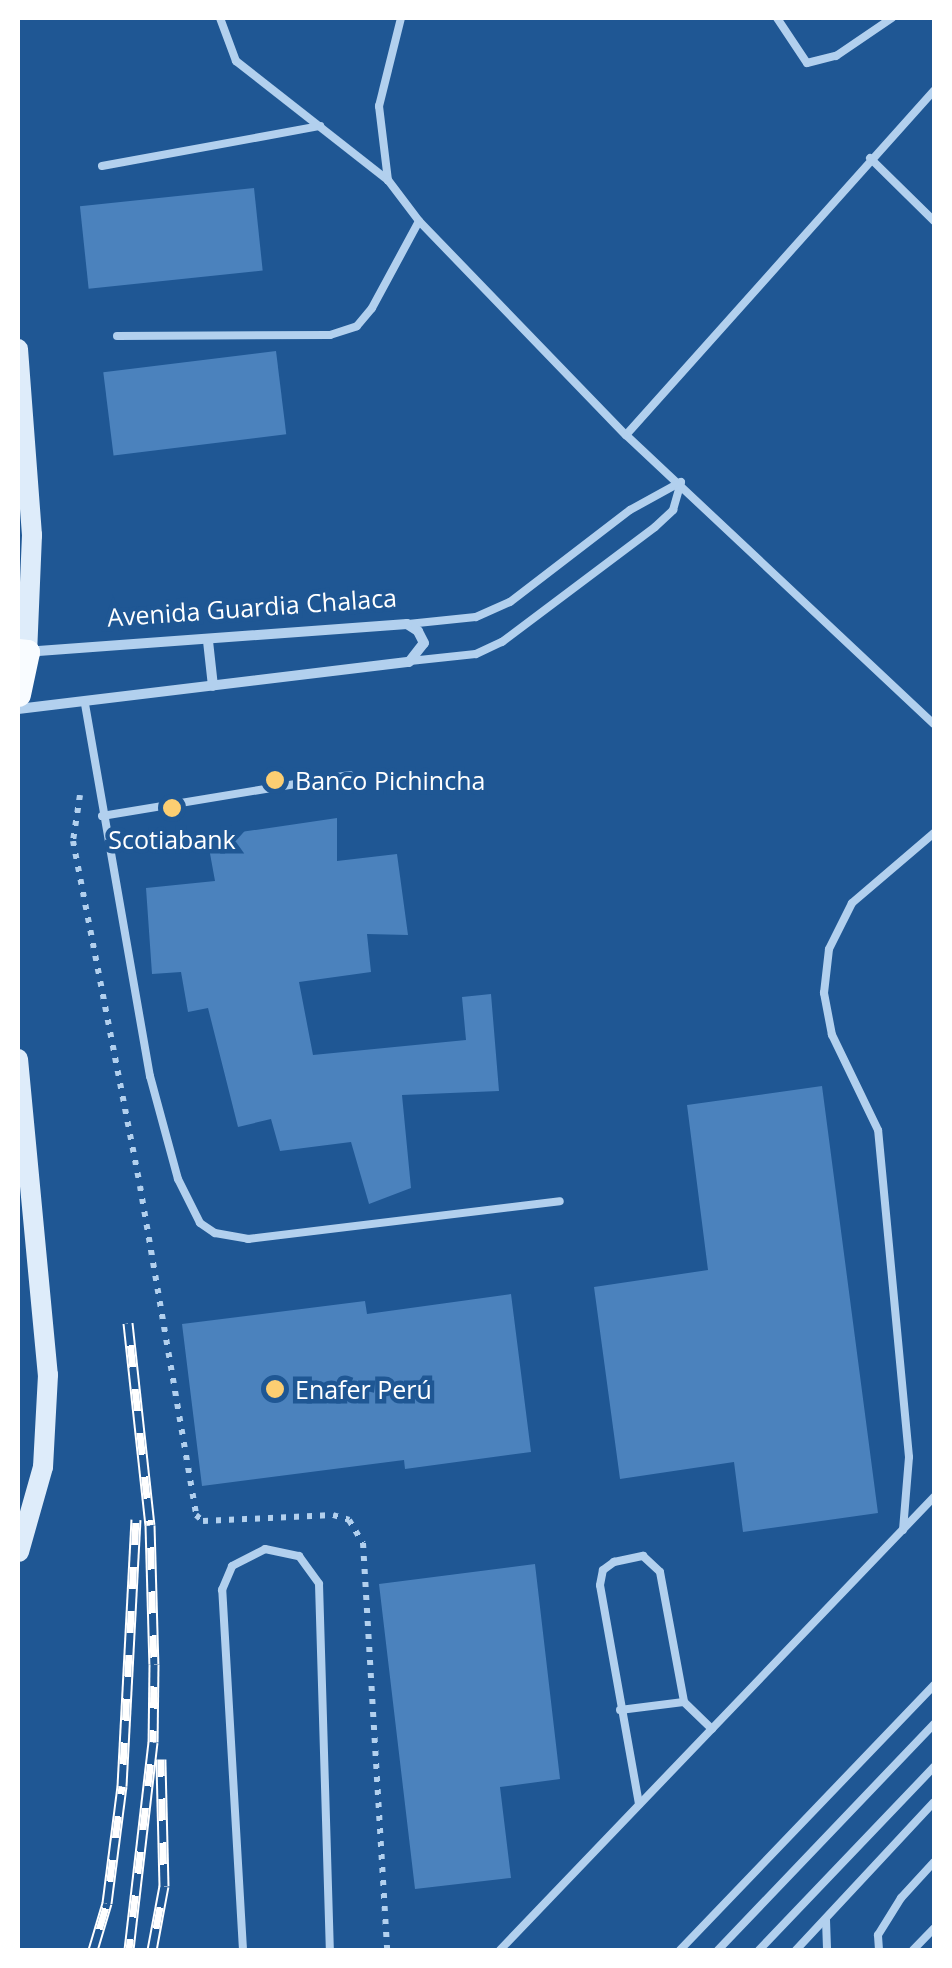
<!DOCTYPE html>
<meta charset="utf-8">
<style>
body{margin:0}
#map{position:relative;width:952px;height:1968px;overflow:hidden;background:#1f5794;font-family:"Open Sans",sans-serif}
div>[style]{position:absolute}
.building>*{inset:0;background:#4b82bd;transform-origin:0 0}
.path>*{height:6px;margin-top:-3px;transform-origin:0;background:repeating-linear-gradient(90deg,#b2d0ee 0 5px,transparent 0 13px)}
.service>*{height:8px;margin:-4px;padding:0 4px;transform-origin:4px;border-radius:4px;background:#b2d0ee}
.minor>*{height:10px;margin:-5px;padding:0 5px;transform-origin:5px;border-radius:5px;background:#b2d0ee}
.secondary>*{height:20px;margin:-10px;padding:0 10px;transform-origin:10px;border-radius:10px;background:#deecfa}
.primary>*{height:25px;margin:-12.5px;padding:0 12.5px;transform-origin:12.5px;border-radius:12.5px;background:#f9fcff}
.rail>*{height:11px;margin-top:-5.5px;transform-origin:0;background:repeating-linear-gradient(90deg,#1f5794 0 22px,#fff 0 44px);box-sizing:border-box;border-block:2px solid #fff}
.dots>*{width:28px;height:28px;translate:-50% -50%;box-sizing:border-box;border:5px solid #1f5794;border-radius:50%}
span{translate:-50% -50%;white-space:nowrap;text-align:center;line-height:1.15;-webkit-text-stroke:9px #1f5794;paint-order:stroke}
.street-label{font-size:25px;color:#fff}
.poi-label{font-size:25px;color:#fff}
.left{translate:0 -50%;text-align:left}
.frame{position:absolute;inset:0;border:20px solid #fff;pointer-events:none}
</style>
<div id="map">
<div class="building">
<div style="left:254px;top:188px;width:83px;height:175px;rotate:84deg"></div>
<div style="left:276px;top:351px;width:84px;height:174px;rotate:83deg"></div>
<div style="clip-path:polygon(337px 818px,337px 861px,397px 854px,408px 935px,367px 934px,371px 972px,299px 982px,313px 1055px,466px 1040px,462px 997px,491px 994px,499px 1091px,402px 1095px,411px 1188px,369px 1204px,351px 1142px,280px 1151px,271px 1119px,238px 1127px,208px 1008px,188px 1012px,181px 972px,152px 974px,146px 888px,215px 881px,207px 837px)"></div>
<div style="clip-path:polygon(822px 1086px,878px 1513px,743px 1532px,734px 1462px,620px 1479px,594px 1287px,708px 1270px,687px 1105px)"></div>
<div style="clip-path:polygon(511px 1294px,531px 1452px,405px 1469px,404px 1460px,202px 1486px,182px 1324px,365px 1301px,367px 1314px)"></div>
<div style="clip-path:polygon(535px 1564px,560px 1779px,500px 1787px,511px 1878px,415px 1889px,379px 1584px)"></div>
</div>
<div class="path">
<div style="left:80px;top:795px;width:47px;rotate:98.7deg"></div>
<div style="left:73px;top:841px;width:351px;rotate:79deg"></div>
<div style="left:140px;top:1186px;width:334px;rotate:80.3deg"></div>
<div style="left:196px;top:1515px;width:9px;rotate:41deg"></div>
<div style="left:203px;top:1521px;width:130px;rotate:-2.6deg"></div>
<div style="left:333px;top:1515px;width:17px;rotate:17deg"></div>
<div style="left:349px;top:1520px;width:27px;rotate:59deg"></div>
<div style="left:363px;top:1543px;width:408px;rotate:86.6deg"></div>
</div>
<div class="service">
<div style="left:220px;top:18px;width:46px;rotate:69.6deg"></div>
<div style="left:236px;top:61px;width:193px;rotate:38.1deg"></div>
<div style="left:401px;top:18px;width:91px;rotate:104deg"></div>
<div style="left:379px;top:106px;width:75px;rotate:83.1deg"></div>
<div style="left:388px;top:180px;width:51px;rotate:52.9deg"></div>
<div style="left:419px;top:221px;width:298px;rotate:46deg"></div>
<div style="left:626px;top:435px;width:422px;rotate:43.2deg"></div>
<div style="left:777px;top:18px;width:54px;rotate:56.3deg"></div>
<div style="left:807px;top:63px;width:30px;rotate:-14deg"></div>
<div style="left:836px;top:56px;width:68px;rotate:-34.2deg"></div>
<div style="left:870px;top:158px;width:90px;rotate:44.5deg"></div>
<div style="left:102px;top:166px;width:222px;rotate:-10.4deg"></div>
<div style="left:117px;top:336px;width:213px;rotate:-0.3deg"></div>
<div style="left:330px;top:335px;width:28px;rotate:-18deg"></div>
<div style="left:357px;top:326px;width:23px;rotate:-50deg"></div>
<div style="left:372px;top:308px;width:99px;rotate:-61.6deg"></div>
<div style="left:626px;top:435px;width:462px;rotate:-48.2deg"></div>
<div style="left:408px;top:624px;width:68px;rotate:-5.9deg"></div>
<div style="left:476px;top:617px;width:37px;rotate:-24deg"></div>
<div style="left:510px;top:602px;width:151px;rotate:-37.5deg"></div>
<div style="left:630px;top:510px;width:58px;rotate:-28.8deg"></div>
<div style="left:410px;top:661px;width:66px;rotate:-6.1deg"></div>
<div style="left:476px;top:654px;width:29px;rotate:-25deg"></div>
<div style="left:502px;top:642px;width:191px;rotate:-36.9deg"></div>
<div style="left:655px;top:527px;width:25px;rotate:-43deg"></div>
<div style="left:673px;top:510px;width:29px;rotate:-74deg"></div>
<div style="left:85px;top:704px;width:378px;rotate:80.1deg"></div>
<div style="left:150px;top:1076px;width:107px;rotate:74.8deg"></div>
<div style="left:178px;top:1179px;width:49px;rotate:63.4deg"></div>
<div style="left:200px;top:1223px;width:18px;rotate:34deg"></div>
<div style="left:215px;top:1233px;width:34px;rotate:10deg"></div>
<div style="left:248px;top:1239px;width:314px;rotate:-6.9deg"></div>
<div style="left:102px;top:816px;width:251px;rotate:-9.4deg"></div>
<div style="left:903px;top:1530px;width:73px;rotate:-85.3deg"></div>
<div style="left:909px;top:1457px;width:328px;rotate:-95.4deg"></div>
<div style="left:878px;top:1130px;width:106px;rotate:-115.8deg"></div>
<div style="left:832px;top:1035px;width:43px;rotate:-100.8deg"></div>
<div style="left:824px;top:993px;width:44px;rotate:-83.5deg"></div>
<div style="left:829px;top:949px;width:51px;rotate:-63.4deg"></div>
<div style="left:852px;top:903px;width:108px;rotate:-40.5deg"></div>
<div style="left:620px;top:1710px;width:64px;rotate:-7.1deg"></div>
<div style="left:639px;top:1804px;width:222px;rotate:-100.1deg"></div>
<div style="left:600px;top:1585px;width:15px;rotate:-79deg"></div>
<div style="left:603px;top:1570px;width:14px;rotate:-36deg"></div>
<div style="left:614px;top:1562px;width:30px;rotate:-12deg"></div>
<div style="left:643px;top:1556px;width:23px;rotate:43deg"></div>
<div style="left:660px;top:1572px;width:132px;rotate:79.5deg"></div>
<div style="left:684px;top:1702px;width:39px;rotate:44deg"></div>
<div style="left:826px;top:1920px;width:30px;rotate:88deg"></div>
<div style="left:243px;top:1950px;width:361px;rotate:-93.3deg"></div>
<div style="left:222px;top:1590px;width:26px;rotate:-67deg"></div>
<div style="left:232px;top:1566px;width:37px;rotate:-27deg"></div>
<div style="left:265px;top:1549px;width:35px;rotate:12deg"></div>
<div style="left:299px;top:1556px;width:34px;rotate:54deg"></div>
<div style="left:319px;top:1584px;width:366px;rotate:88.3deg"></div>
<div style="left:500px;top:1950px;width:627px;rotate:-46.23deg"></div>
<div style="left:680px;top:1950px;width:367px;rotate:-46.2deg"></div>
<div style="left:718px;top:1950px;width:313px;rotate:-46.3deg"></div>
<div style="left:759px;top:1950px;width:253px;rotate:-46.3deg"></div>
<div style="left:796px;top:1950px;width:202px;rotate:-47deg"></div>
<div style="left:879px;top:1950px;width:15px;rotate:-94deg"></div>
<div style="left:878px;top:1935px;width:44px;rotate:-58.1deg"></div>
<div style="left:901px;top:1898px;width:49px;rotate:-47.5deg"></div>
<div style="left:913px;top:1950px;width:30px;rotate:-46deg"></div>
</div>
<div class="minor">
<div style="left:208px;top:641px;width:45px;rotate:83.7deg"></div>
<div style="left:18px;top:709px;width:394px;rotate:-6.9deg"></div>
<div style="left:409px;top:662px;width:24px;rotate:-52deg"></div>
<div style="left:424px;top:643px;width:13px;rotate:-117deg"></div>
<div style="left:418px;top:631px;width:13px;rotate:-148deg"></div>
<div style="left:407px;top:624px;width:380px;rotate:175.8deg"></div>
</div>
<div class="secondary">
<div style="left:18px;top:349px;width:187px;rotate:85.7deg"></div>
<div style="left:32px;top:535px;width:117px;rotate:92.4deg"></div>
<div style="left:18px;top:1059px;width:317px;rotate:84.6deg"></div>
<div style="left:48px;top:1375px;width:92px;rotate:93.1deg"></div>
<div style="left:43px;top:1467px;width:88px;rotate:105.8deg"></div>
</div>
<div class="primary">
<div style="left:18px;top:651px;width:9px;rotate:6deg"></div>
<div style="left:27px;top:652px;width:43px;rotate:102.1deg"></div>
</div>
<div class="rail">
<div style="left:128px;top:1323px;width:203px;rotate:83.8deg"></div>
<div style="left:150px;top:1525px;width:139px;rotate:88.4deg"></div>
<div style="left:154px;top:1664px;width:78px;rotate:90.7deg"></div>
<div style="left:153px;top:1742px;width:209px;rotate:96.6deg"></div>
<div style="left:93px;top:1950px;width:49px;rotate:-73.4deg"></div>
<div style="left:107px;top:1903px;width:118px;rotate:-82.7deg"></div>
<div style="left:122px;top:1786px;width:267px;rotate:-87deg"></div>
<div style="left:152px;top:1950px;width:65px;rotate:-79.4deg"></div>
<div style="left:164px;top:1886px;width:127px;rotate:-91.4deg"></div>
</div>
<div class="dots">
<div style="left:275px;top:780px;background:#fcce72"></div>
<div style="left:172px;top:808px;background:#fcce72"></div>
<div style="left:275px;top:1389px;background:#fcce72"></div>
</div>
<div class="street-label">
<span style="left:252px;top:607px;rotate:-4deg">Avenida Guardia Chalaca</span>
</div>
<div class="poi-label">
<span class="left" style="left:295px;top:780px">Banco Pichincha</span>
<span style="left:172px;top:839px">Scotiabank</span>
<span class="left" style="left:295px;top:1389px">Enafer Perú</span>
</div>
<div class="frame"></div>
</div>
